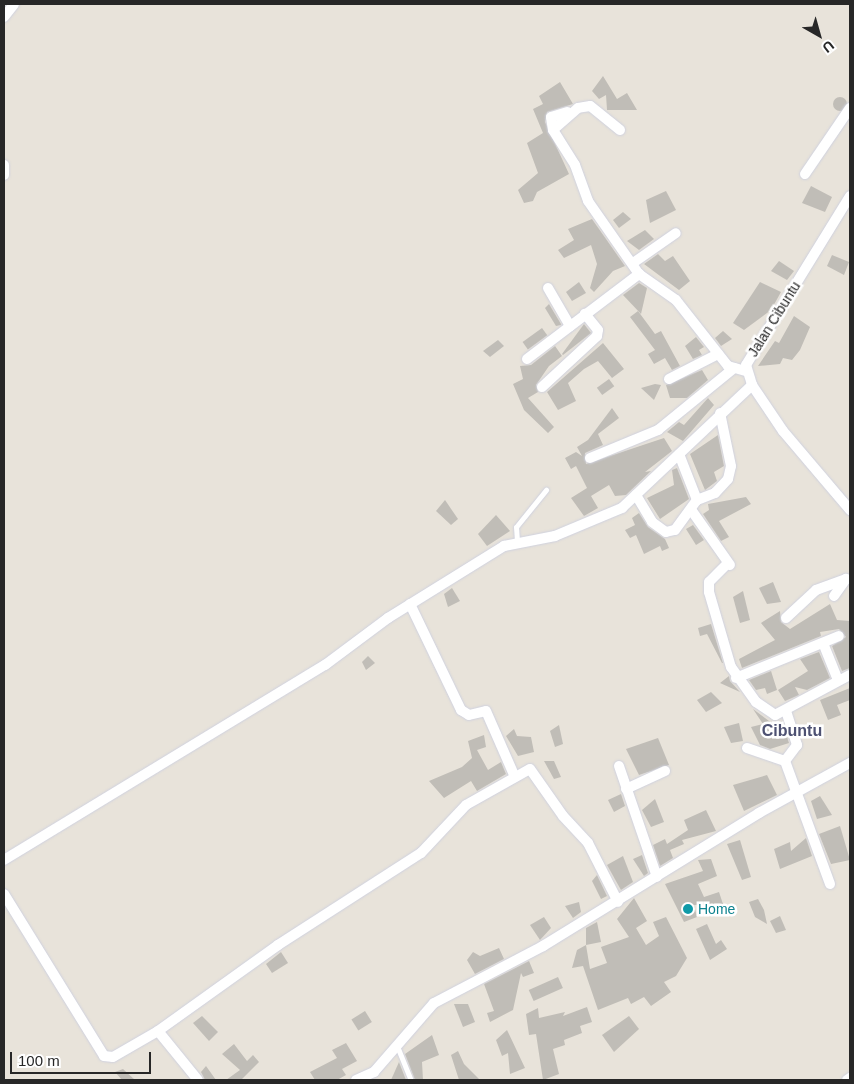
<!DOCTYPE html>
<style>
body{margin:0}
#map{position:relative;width:854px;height:1084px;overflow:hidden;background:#e8e3da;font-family:Arial,sans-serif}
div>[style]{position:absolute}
.building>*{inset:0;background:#c0bdb7;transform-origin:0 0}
.round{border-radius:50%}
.roads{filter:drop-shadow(0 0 1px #cfd1de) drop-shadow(0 0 1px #cfd1de)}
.lane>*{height:5px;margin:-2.5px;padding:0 2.5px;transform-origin:2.5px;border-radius:2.5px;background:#fff}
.street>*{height:10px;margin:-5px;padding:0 5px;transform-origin:5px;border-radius:5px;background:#fff}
.dots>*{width:14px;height:14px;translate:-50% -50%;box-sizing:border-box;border:2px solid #fff;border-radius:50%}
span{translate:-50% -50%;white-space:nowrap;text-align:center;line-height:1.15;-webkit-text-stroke:5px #fff;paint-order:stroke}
.street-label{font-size:14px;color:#272727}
.culture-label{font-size:14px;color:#0d838f}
.left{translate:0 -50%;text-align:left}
.quarter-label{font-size:16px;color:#4d5172;font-weight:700}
.frame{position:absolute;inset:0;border:5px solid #272727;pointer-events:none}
.north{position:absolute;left:794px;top:10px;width:50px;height:50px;-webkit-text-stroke:4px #fff;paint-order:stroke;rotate:142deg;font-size:14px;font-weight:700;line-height:20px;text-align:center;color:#272727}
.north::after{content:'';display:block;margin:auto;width:18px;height:22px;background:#272727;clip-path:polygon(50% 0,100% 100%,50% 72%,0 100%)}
.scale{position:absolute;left:10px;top:1052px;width:141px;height:22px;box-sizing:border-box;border:2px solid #272727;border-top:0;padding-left:6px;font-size:15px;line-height:18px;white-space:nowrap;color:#272727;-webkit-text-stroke:4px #fff;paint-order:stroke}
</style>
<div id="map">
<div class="building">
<div style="clip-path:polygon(603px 76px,617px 99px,627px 93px,637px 110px,607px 110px,606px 95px,599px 99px,592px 91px)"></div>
<div style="clip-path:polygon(560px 82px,573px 104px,547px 112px,545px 122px,569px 174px,537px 192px,533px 201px,524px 203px,518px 190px,538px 173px,527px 143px,543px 133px,533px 109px,543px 104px,539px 96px)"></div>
<div class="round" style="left:833px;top:97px;width:14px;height:14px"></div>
<div style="clip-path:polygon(811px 186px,832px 197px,825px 212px,802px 203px)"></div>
<div style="clip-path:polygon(666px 191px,676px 210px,650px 223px,646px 200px)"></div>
<div style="clip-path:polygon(623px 212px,631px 219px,619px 228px,613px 220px)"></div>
<div style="clip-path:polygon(592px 219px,625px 266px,613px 271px,594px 292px,590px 288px,597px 264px,591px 245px,564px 258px,558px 250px,574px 240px,568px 229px)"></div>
<div style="clip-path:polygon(645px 230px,654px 239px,639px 250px,627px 241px)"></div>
<div style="clip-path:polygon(658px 254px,665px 261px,673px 256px,690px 281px,679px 290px,644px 264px)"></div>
<div style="clip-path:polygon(832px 255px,849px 262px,844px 275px,827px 266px)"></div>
<div style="clip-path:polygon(779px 261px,794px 271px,787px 280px,771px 271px)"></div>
<div style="clip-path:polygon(579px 282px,586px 293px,572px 301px,566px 292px)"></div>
<div style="clip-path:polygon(760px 282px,781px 292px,771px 310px,744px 330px,733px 323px)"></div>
<div style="clip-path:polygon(639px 283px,647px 288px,641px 314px,623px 295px)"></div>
<div style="clip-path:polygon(549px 304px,561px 324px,561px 325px,556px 326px,545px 308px)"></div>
<div style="clip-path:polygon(638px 311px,655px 334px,661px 331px,680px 366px,672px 370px,665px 358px,654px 364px,648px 354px,655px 350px,630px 317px)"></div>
<div style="clip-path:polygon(794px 316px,810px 327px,800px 350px,792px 360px,783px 358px,780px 364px,758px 366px,775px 341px,779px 343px)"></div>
<div style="clip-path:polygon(584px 324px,591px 333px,563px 355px,562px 354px)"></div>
<div style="left:542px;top:328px;width:9px;height:24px;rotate:54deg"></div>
<div style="clip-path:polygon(723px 331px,732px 339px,721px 346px,715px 338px)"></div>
<div style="clip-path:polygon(696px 337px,704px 347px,699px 350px,702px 355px,693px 359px,685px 346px)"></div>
<div style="clip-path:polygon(498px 340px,504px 346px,490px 357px,483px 351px)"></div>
<div style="clip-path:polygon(603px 343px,624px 369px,612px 378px,598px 361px,584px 369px,568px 383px,576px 401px,558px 410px,547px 392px)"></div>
<div style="clip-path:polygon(555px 346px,562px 356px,549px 366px,536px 385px,538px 392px,528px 398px,554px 427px,548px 433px,524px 410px,513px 384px,523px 379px,520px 366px,531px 365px)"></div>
<div style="clip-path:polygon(702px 370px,708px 380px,687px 398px,670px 398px,666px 385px)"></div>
<div style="left:609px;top:379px;width:9px;height:15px;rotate:54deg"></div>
<div style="clip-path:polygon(655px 384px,661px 385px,654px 400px,641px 388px)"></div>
<div style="clip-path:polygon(708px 398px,714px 405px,683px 441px,667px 432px,679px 422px,684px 425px)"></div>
<div style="clip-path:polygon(612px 408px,619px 418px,598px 434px,603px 445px,585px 453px,586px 464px,664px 438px,672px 451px,645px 472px,651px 471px,626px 495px,615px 496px,609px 485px,591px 496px,598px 508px,584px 516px,571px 498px,587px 488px,576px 466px,571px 469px,565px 458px,576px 452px,582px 456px,577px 447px,588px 440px)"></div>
<div style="clip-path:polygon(718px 435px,724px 466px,714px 472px,717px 481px,705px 490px,690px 454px)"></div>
<div style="clip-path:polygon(677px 468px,689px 499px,660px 519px,647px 498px,674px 485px,672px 470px)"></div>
<div style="clip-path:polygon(746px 497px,751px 504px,719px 521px,729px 537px,721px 541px,703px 514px,709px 510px,708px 504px)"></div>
<div style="clip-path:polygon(445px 500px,458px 519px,451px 525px,436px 511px)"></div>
<div style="clip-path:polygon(639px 513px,648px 527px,665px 539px,669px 548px,662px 551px,660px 546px,644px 554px,636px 535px,630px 538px,625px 530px,635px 525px,632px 518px)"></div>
<div style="clip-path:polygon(496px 515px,510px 531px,487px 546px,478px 534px)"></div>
<div style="clip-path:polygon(693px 525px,704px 540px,696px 545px,686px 529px)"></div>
<div style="clip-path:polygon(773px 582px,781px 602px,767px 604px,759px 588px)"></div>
<div style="clip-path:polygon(452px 588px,460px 601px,448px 607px,444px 594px)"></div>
<div style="clip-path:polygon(743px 591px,750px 620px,740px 623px,733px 597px)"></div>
<div style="clip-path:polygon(830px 604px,837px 620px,850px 621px,850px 668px,842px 671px,832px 646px,846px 637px,839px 629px,820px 632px,821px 636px,742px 668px,739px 659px,775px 640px,761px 623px,780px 611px,781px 622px,790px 629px)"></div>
<div style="clip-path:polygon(711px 624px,723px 663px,722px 663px,707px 634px,700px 636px,698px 628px)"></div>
<div style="clip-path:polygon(819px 652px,830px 678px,807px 690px,795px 687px,799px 695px,785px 701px,778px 690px,808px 671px,800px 659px)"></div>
<div style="clip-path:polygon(368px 656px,375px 663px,366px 670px,362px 662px)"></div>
<div style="clip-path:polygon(771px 671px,777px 690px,767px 694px,765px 688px,756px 690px,749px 680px)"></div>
<div style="clip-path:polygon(729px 676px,730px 681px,740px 692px,720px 683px)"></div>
<div style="clip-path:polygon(850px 688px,850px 700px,837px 705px,841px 715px,828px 720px,820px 700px)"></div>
<div style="clip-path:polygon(711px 692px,722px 703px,706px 712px,697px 700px)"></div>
<div style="clip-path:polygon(753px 709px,773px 724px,782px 721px,789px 743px,770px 749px,760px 745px,751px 727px,763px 724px)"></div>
<div style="clip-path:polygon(739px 723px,743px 741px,731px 743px,724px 727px)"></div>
<div style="clip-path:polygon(559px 725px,563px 744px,555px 747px,550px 731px)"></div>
<div style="clip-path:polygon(514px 729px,517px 736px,531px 737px,534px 752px,518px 756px,506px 736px)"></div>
<div style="clip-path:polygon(484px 735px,486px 747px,477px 750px,488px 770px,501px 762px,506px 774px,477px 791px,471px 781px,444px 798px,429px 781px,462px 767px,472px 758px,468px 741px)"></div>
<div style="clip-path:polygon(658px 738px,669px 765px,639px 775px,626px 749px)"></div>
<div style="clip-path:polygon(544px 761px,554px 761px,561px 777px,554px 779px)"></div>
<div style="clip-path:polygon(767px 775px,777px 795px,744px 811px,733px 785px)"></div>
<div style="clip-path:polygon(621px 794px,625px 806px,614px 812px,608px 800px)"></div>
<div style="clip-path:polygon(820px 796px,832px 815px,817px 819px,811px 801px)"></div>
<div style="clip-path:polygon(655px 799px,664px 822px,651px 827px,642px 810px)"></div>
<div style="clip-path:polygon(706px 810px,716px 831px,682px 840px,684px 844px,670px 850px,673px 858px,660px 866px,653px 845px,665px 839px,667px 844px,688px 830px,684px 820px)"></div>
<div style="clip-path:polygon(840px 826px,850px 860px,831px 864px,819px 834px)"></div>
<div style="clip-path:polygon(806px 838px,812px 856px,780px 869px,774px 849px,790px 842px,791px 851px)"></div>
<div style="clip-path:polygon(740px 840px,751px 877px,742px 880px,727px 844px)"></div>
<div style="clip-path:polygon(642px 855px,648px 873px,644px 876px,633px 859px)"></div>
<div style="clip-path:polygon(623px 856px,633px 882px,621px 890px,607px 865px)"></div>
<div style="clip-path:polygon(711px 859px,717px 876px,698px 884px,704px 897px,719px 892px,723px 904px,694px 905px,697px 917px,684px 922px,665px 884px,703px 871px,698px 860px)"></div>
<div style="clip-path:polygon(597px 875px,607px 896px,601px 899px,592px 881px)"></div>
<div style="clip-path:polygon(634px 898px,647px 921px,636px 928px,646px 945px,659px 936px,653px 922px,666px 917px,687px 958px,676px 976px,664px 982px,671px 992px,651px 1006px,644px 997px,631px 1004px,628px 998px,598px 1010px,583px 966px,572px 968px,577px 950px,586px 945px,590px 969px,607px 963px,601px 947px,629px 937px,617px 919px)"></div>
<div style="clip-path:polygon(758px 899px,764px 910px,767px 924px,755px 917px,749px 902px)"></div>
<div style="clip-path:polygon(579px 902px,581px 912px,573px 918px,565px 906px)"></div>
<div style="clip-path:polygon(780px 916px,786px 930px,776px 933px,770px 921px)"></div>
<div style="clip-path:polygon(544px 917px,551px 928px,540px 940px,530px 925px)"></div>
<div style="clip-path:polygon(597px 922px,601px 942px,586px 945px,586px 928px)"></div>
<div style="clip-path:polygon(707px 924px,716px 944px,721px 940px,727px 949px,710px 960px,696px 929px)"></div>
<div style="clip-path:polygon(499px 948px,504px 959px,475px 974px,467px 960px,473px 952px,480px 956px)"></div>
<div style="clip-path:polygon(281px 952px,288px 963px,272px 973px,266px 964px)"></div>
<div style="clip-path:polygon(529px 961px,534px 973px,523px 977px,521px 973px,513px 1010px,490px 1022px,487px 1013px,494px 1011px,484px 984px)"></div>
<div style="left:558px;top:977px;width:12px;height:32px;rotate:66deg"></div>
<div style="clip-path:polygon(454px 1004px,468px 1004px,475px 1022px,463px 1027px)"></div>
<div style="clip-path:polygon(587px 1007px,592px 1022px,580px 1026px,582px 1033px,564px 1040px,565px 1045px,553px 1049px,559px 1074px,543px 1080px,536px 1034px,529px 1035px,526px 1014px,538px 1008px,539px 1018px,565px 1012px,563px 1016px)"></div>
<div style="left:365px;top:1011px;width:13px;height:16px;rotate:58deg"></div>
<div style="clip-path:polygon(202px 1016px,218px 1032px,209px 1041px,193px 1023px)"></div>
<div style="clip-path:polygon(629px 1016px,639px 1029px,614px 1052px,602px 1035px)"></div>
<div style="clip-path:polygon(507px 1030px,525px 1068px,510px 1074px,508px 1053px,502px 1056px,496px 1040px)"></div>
<div style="clip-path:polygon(432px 1035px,439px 1055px,422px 1062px,423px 1080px,415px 1080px,405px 1054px)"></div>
<div style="clip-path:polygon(346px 1043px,357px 1061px,342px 1069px,346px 1075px,337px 1080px,315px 1080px,310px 1072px,337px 1058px,332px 1050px)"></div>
<div style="clip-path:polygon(234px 1044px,247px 1061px,253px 1055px,259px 1062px,241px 1080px,226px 1080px,240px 1070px,222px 1054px)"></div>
<div style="clip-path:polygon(458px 1051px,464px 1064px,480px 1080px,459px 1080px,451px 1055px)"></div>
<div style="clip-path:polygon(399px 1062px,406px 1080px,391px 1080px)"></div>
<div style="clip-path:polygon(206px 1066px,216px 1080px,205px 1080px,201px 1072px)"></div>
<div style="clip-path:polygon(123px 1069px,135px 1080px,122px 1080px,115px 1072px)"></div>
</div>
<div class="roads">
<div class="lane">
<div style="left:517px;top:541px;width:14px;rotate:-94deg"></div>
<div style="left:516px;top:527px;width:48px;rotate:-51deg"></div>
<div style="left:397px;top:1046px;width:37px;rotate:68deg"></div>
</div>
<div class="street">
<div style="left:4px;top:17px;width:16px;rotate:-52deg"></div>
<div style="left:553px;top:130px;width:13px;rotate:-99deg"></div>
<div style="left:551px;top:117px;width:17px;rotate:-17deg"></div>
<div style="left:620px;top:130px;width:38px;rotate:-141deg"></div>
<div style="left:590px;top:106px;width:12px;rotate:171deg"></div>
<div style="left:578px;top:108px;width:33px;rotate:139deg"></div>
<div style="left:553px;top:130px;width:41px;rotate:57.8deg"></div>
<div style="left:575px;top:165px;width:38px;rotate:70deg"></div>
<div style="left:588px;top:201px;width:89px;rotate:55.1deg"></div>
<div style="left:639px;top:274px;width:45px;rotate:35.1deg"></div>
<div style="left:676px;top:300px;width:84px;rotate:51.8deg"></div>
<div style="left:728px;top:366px;width:19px;rotate:16deg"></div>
<div style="left:4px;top:165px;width:10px;rotate:90deg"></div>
<div style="left:805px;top:174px;width:80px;rotate:-55.7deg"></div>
<div style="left:850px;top:196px;width:198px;rotate:121.6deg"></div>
<div style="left:746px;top:365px;width:21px;rotate:73deg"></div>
<div style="left:752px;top:385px;width:55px;rotate:56deg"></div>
<div style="left:783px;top:431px;width:104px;rotate:49.7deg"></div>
<div style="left:633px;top:263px;width:52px;rotate:-34.9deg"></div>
<div style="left:548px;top:288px;width:44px;rotate:59.9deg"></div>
<div style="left:527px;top:359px;width:141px;rotate:-37.2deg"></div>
<div style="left:669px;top:379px;width:55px;rotate:-27deg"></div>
<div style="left:542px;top:387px;width:75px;rotate:-42.8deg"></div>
<div style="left:597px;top:336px;width:6px;rotate:-81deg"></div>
<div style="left:598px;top:330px;width:21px;rotate:-129deg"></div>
<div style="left:590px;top:458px;width:74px;rotate:-22.4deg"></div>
<div style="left:658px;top:430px;width:98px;rotate:-39.2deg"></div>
<div style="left:636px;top:495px;width:31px;rotate:59deg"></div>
<div style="left:652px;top:522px;width:17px;rotate:36deg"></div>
<div style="left:666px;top:532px;width:9px;rotate:-13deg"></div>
<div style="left:675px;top:530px;width:37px;rotate:-54deg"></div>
<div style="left:697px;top:500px;width:49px;rotate:-111.4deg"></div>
<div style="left:697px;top:500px;width:19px;rotate:-21deg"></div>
<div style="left:715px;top:493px;width:19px;rotate:-47deg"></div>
<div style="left:728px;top:479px;width:13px;rotate:-77deg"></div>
<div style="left:731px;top:466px;width:54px;rotate:-101.7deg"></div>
<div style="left:692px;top:511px;width:66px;rotate:54.9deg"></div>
<div style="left:727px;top:564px;width:25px;rotate:135deg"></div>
<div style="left:709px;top:582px;width:10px;rotate:90deg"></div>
<div style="left:709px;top:592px;width:78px;rotate:73.7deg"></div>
<div style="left:731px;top:667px;width:43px;rotate:54.5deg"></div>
<div style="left:756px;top:702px;width:23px;rotate:34deg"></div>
<div style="left:775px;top:715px;width:85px;rotate:-28.1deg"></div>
<div style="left:834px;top:596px;width:21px;rotate:-55deg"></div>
<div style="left:410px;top:604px;width:118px;rotate:64.3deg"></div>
<div style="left:461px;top:710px;width:9px;rotate:32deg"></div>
<div style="left:469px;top:715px;width:17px;rotate:-13deg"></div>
<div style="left:486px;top:711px;width:72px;rotate:66.3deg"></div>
<div style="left:786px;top:618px;width:41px;rotate:-43deg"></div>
<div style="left:816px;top:590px;width:32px;rotate:-20deg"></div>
<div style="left:823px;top:643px;width:40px;rotate:68deg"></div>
<div style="left:736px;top:678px;width:111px;rotate:-22.2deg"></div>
<div style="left:786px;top:711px;width:36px;rotate:72deg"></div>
<div style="left:797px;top:745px;width:20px;rotate:127deg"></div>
<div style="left:785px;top:761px;width:131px;rotate:69.9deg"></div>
<div style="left:747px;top:748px;width:40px;rotate:18.9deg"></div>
<div style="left:619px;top:766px;width:117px;rotate:71.1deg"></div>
<div style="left:626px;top:789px;width:43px;rotate:-24.8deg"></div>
<div style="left:4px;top:860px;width:376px;rotate:-31.3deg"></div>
<div style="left:325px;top:665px;width:79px;rotate:-36.7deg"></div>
<div style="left:388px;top:618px;width:137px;rotate:-31.8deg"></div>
<div style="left:504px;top:546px;width:52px;rotate:-11.1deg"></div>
<div style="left:555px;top:536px;width:73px;rotate:-22.7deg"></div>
<div style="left:622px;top:508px;width:179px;rotate:-43.4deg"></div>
<div style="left:4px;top:894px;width:190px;rotate:58.3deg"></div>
<div style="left:104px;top:1056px;width:9px;rotate:6deg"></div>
<div style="left:113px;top:1057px;width:52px;rotate:-30deg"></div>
<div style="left:158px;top:1031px;width:63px;rotate:50.8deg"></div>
<div style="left:158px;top:1031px;width:148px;rotate:-35.6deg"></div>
<div style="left:278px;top:945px;width:170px;rotate:-32.8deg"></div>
<div style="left:421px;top:853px;width:66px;rotate:-46.8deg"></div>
<div style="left:466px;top:805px;width:73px;rotate:-29.4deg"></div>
<div style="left:530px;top:769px;width:57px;rotate:54.9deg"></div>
<div style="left:563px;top:816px;width:37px;rotate:47deg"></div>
<div style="left:588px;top:843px;width:66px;rotate:63deg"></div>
<div style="left:356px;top:1080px;width:20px;rotate:-24deg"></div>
<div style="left:374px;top:1072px;width:91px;rotate:-49deg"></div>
<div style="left:434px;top:1003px;width:123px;rotate:-27.6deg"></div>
<div style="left:543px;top:946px;width:254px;rotate:-31.6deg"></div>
<div style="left:759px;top:813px;width:104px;rotate:-28.8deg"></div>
<div style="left:847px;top:1080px;width:4px;rotate:-34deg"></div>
</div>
</div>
<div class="dots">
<div style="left:688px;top:909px;background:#0f9aa8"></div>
</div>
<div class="street-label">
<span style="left:774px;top:319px;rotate:-58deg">Jalan Cibuntu</span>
</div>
<div class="culture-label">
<span class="left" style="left:698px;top:909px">Home</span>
</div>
<div class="quarter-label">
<span style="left:792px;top:731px">Cibuntu</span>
</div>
<div class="frame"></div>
<div class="north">U</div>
<div class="scale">100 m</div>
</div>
